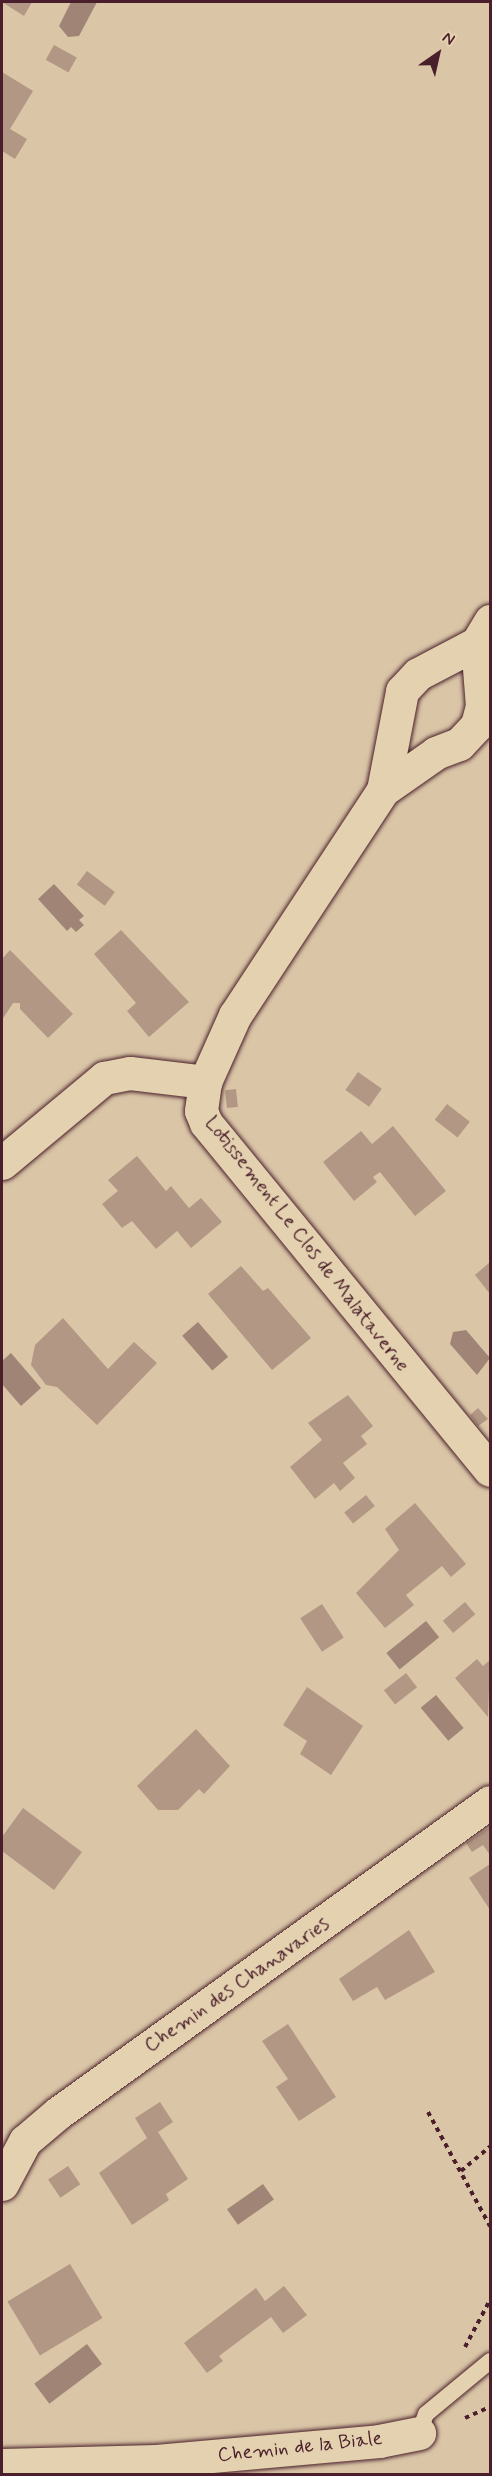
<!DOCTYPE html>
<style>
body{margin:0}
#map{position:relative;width:492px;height:2476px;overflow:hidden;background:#dac6a7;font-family:Mynerve,sans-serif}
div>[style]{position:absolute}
.water>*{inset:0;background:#a08476;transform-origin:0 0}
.building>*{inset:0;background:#b19784;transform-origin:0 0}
.path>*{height:4px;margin-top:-2px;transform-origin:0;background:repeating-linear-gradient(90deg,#4a1f2b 0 4.5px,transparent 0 9px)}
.roads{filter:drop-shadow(0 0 2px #4a1f2b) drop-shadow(0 0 2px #4a1f2b)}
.lane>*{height:16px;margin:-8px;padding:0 8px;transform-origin:8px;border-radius:8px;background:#e3d1af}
.street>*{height:33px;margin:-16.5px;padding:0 16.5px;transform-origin:16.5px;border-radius:16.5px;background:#e3d1af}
span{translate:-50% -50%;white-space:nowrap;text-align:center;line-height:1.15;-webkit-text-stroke:4.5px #e3d1af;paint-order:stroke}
.street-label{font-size:20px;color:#4a1f2b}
.frame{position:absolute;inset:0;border:3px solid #4a1f2b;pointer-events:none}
.north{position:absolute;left:408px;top:24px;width:60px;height:60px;-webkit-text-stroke:4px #e3d1af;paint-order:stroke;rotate:34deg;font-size:16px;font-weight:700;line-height:24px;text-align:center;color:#4a1f2b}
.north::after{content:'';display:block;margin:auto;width:21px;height:27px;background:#4a1f2b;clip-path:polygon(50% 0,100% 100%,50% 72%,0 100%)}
</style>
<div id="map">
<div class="water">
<div style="clip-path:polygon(71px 2px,97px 2px,79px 36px,68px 37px,59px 26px)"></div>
<div style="clip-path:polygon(54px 884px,84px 916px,79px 920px,84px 925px,76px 932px,71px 927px,67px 931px,38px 899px)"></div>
<div style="left:198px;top:1322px;width:46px;height:21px;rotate:49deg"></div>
<div style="clip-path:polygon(466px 1330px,490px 1358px,477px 1375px,450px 1344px,453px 1332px)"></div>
<div style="clip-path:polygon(11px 1353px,41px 1388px,21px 1406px,2px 1384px,2px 1361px)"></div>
<div style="left:426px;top:1621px;width:21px;height:51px;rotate:51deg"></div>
<div style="left:436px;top:1695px;width:43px;height:20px;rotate:50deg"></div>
<div style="left:263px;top:2184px;width:19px;height:44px;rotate:55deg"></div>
<div style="left:87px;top:2344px;width:25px;height:66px;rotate:53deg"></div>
</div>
<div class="building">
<div style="clip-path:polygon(2px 2px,32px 2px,24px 16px)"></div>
<div style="left:54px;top:45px;width:26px;height:17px;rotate:29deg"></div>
<div style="clip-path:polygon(2px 72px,33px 91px,10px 129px,27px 139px,15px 159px,2px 151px)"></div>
<div style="left:87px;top:871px;width:35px;height:17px;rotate:37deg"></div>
<div style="clip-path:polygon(121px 930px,189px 1002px,149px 1037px,127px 1011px,136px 1003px,94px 954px)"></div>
<div style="clip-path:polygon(10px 950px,73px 1014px,48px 1038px,20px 1009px,20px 1003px,13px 1003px,2px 1020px,2px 959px)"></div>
<div style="left:358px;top:1072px;width:29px;height:22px;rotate:35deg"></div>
<div style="left:236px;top:1089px;width:18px;height:11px;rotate:84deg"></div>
<div style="left:447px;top:1104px;width:29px;height:20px;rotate:38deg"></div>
<div style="clip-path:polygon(393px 1126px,446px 1191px,415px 1216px,380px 1172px,373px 1177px,377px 1182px,354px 1201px,323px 1162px,361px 1131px,372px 1144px)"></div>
<div style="clip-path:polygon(137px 1156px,166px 1191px,171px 1186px,189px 1208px,201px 1198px,222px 1222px,191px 1248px,177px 1231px,156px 1249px,132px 1221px,122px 1228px,102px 1204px,118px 1191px,108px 1180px)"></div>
<div style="clip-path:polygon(490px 1262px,490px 1294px,475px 1275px)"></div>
<div style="clip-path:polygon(241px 1266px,263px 1291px,268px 1288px,311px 1338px,272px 1370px,208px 1294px)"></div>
<div style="clip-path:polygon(63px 1318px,108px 1369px,134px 1342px,157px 1363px,97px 1425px,57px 1387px,46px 1385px,31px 1365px,35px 1345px)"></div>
<div style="clip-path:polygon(348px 1395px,373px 1426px,361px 1436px,367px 1444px,343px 1463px,355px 1478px,340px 1491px,334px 1483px,315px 1499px,290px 1467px,322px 1440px,308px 1423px)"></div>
<div style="clip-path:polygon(478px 1408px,488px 1419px,478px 1426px,470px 1415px)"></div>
<div style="left:366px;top:1495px;width:14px;height:28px;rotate:51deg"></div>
<div style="clip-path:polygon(415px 1503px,466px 1564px,451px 1577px,442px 1566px,406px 1595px,414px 1605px,385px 1628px,356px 1593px,399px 1550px,385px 1529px)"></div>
<div style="left:465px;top:1602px;width:16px;height:29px;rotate:50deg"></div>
<div style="left:322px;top:1604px;width:40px;height:26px;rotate:57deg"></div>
<div style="clip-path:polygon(477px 1659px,483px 1666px,490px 1660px,488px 1717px,455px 1678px)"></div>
<div style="left:406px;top:1673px;width:18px;height:28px;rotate:52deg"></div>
<div style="clip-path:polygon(307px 1687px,363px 1726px,331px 1775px,300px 1754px,307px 1741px,283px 1725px)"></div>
<div style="clip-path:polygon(196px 1729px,230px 1766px,204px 1794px,199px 1789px,178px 1810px,158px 1810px,137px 1786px)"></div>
<div style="clip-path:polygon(23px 1808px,82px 1852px,54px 1890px,2px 1851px,2px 1837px)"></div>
<div style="clip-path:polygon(490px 1827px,490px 1855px,483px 1845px,472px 1852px,466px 1843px)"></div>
<div style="clip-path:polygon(490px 1864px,490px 1910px,469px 1878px)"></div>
<div style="clip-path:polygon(409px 1930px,435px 1972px,385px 2000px,377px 1987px,353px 2001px,339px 1979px)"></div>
<div style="clip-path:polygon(288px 2024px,336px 2097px,299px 2121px,276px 2087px,288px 2079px,262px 2041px)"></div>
<div style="clip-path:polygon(160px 2102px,173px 2122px,158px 2132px,188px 2179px,166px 2194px,169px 2200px,132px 2225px,99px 2173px,147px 2138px,135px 2118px)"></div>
<div style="left:68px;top:2166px;width:22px;height:24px;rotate:56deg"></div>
<div style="left:70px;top:2264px;width:63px;height:73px;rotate:59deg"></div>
<div style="clip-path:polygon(284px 2286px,307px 2315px,283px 2333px,271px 2317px,219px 2356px,223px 2361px,207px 2373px,184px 2343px,256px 2288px,265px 2301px)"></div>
</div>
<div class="path">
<div style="left:428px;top:2112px;width:130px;rotate:61.5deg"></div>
<div style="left:461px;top:2171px;width:38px;rotate:-40deg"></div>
<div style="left:465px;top:2347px;width:53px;rotate:-62deg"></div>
<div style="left:465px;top:2418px;width:27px;rotate:-24deg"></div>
</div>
<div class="roads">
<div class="lane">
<div style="left:419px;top:2433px;width:20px;rotate:-70deg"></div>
<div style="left:426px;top:2414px;width:83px;rotate:-39.6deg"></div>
</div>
<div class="street">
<div style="left:477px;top:643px;width:63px;rotate:85.5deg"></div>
<div style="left:482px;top:706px;width:20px;rotate:105deg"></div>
<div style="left:477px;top:725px;width:26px;rotate:133deg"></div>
<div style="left:459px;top:744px;width:25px;rotate:159deg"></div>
<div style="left:436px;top:753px;width:65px;rotate:145.1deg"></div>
<div style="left:383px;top:790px;width:269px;rotate:123.3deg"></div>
<div style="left:235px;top:1015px;width:73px;rotate:114.1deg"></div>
<div style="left:205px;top:1082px;width:29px;rotate:98deg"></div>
<div style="left:201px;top:1111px;width:13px;rotate:67deg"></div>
<div style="left:206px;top:1123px;width:448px;rotate:50.7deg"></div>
<div style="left:383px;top:790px;width:101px;rotate:-79.1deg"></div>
<div style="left:402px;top:691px;width:23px;rotate:-47deg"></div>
<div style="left:418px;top:674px;width:67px;rotate:-27.7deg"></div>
<div style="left:477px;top:643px;width:26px;rotate:-59deg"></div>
<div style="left:2px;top:1163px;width:133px;rotate:-39.8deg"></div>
<div style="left:104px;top:1078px;width:26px;rotate:-11deg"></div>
<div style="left:130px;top:1073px;width:76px;rotate:6.8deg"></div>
<div style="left:2px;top:2184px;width:49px;rotate:-61.9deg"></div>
<div style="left:25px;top:2141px;width:43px;rotate:-40.3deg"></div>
<div style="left:58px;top:2113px;width:532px;rotate:-35.75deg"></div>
<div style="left:2px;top:2465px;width:154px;rotate:-1.5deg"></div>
<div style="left:156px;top:2461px;width:224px;rotate:-5.1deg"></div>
<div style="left:379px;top:2441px;width:41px;rotate:-11.3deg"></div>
</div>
</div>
<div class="street-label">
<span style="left:307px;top:1244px;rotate:52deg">Lotissement Le Clos de Malataverne</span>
<span style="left:237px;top:1985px;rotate:-35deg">Chemin des Chanavaries</span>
<span style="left:300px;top:2447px;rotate:-6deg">Chemin de la Biale</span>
</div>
<div class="frame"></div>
<div class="north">N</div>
</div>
